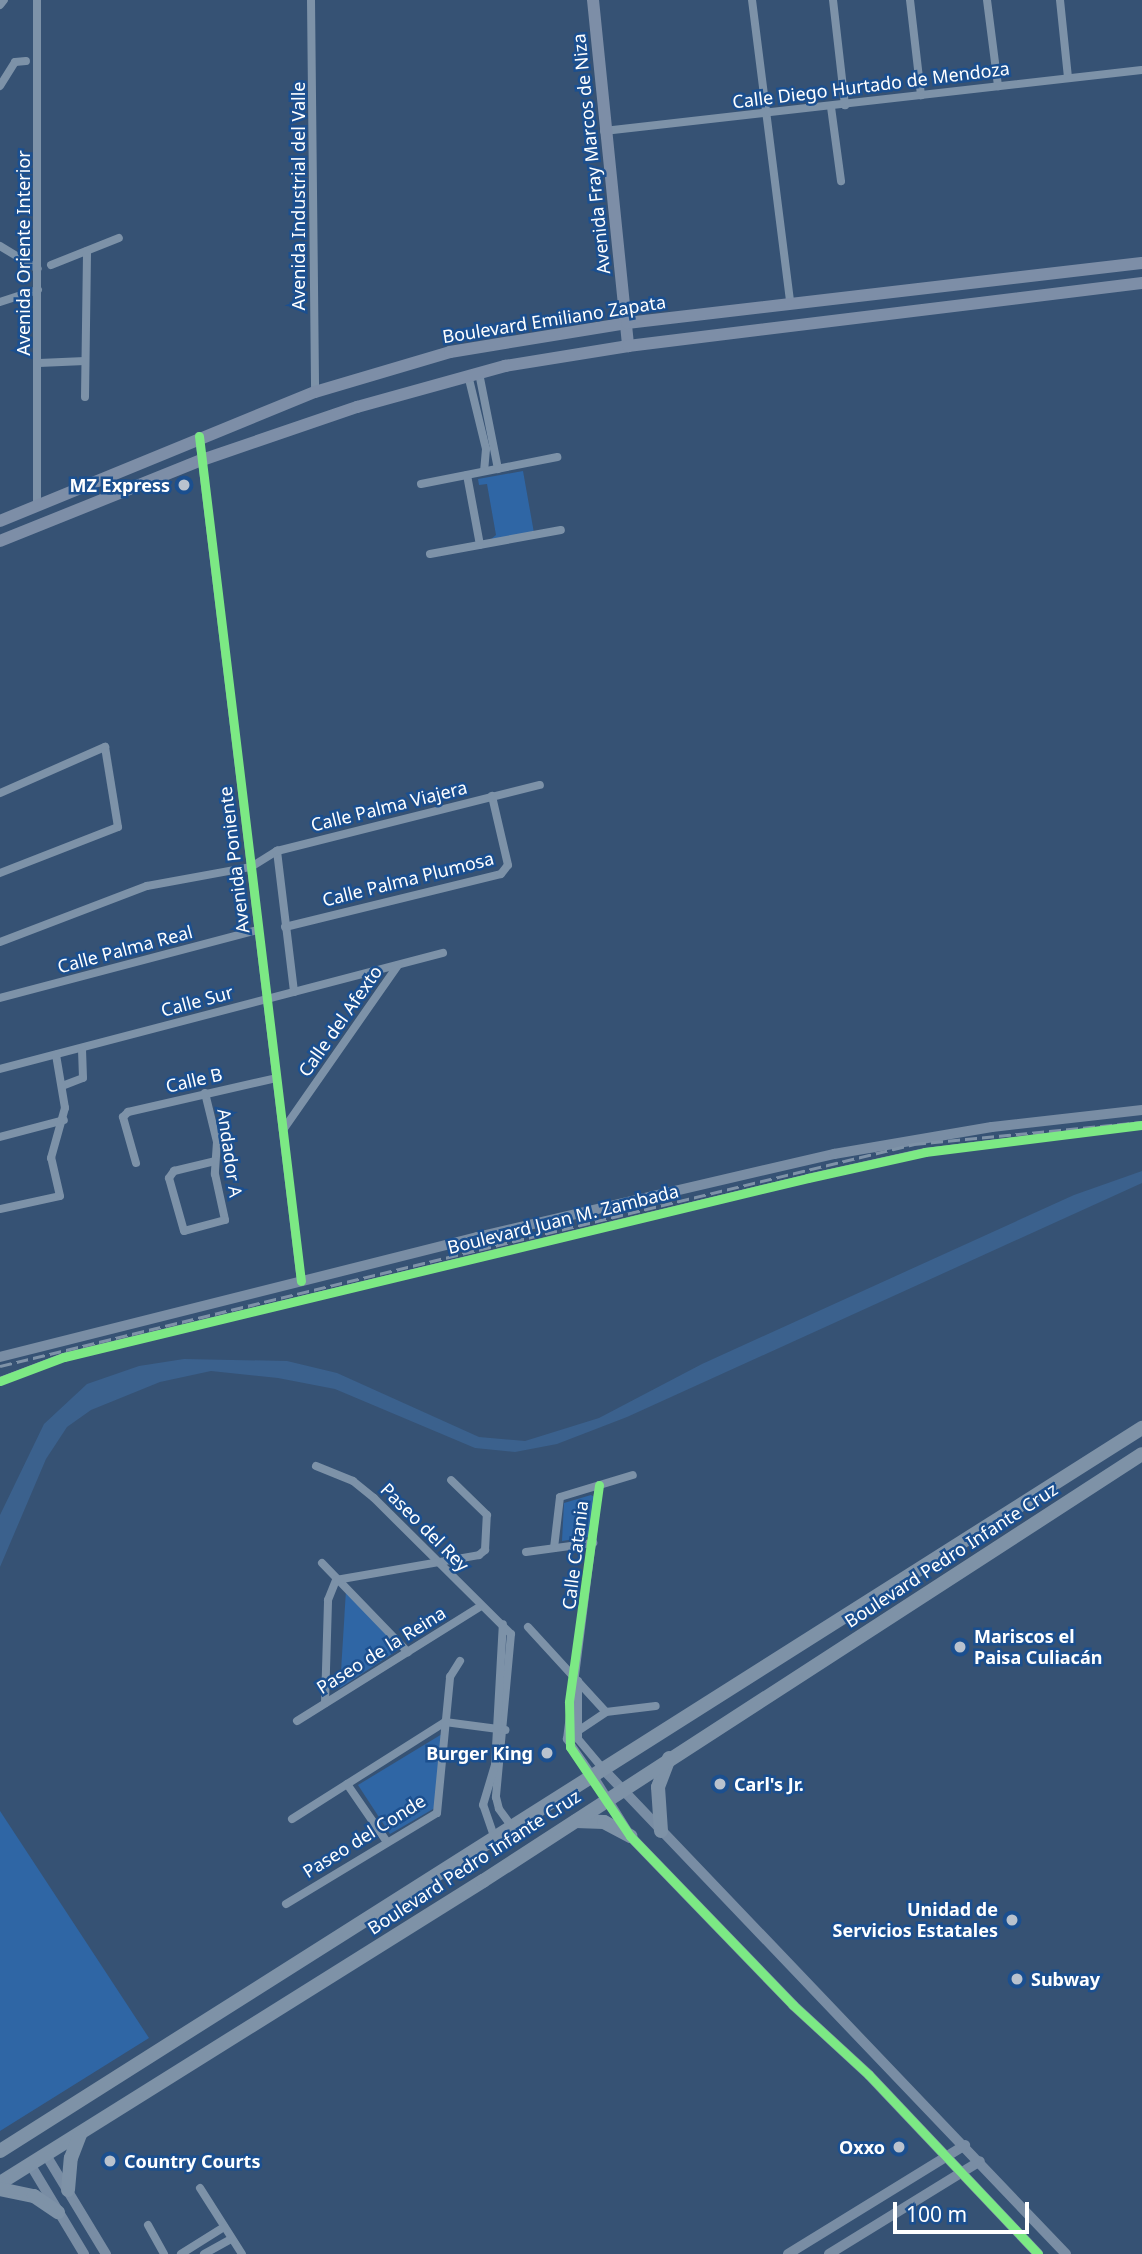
<!DOCTYPE html>
<meta charset="utf-8">
<style>
body{margin:0}
#map{position:relative;width:1142px;height:2254px;overflow:hidden;background:#365274;font-family:"Noto Sans",sans-serif}
div>[style]{position:absolute}
.green>*{inset:0;background:#2f66a5}
.water>*{inset:0;background:#3b618d}
.street>*{height:8px;margin:-4px;padding:0 4px;transform-origin:4px;border-radius:4px;background:#7d92a8}
.secondary>*{height:10px;margin:-5px;padding:0 5px;transform-origin:5px;border-radius:5px;background:#798da4}
.primary>*{height:12px;margin:-6px;padding:0 6px;transform-origin:6px;border-radius:6px;background:#7d8ea7}
.highway>*{height:14px;margin:-7px;padding:0 7px;transform-origin:7px;border-radius:7px;background:#7e92a7}
.rail>*{height:2.5px;margin-top:-1.25px;transform-origin:0;background:repeating-linear-gradient(90deg,#7e92a7 0 12px,transparent 0 17px)}
.cycleway>*{height:9px;margin:-4.5px;padding:0 4.5px;transform-origin:4.5px;border-radius:4.5px;background:#7ce984}
.dots>*{width:19px;height:19px;translate:-50% -50%;box-sizing:border-box;border:4px solid #1b4f8f;border-radius:50%}
span{translate:-50% -50%;white-space:nowrap;text-align:center;line-height:1.15;-webkit-text-stroke:5px #1b4f8f;paint-order:stroke}
.street-label{font-size:18px;color:#fff}
.poi-label{font-size:18px;color:#fff;font-weight:700}
.right{translate:-100% -50%;text-align:right}
.left{translate:0 -50%;text-align:left}
.scale{position:absolute;left:893px;top:2202px;width:136px;height:32px;box-sizing:border-box;border:4px solid #fff;border-top:0;padding-left:9px;font-size:21px;line-height:24px;white-space:nowrap;color:#fff;-webkit-text-stroke:5px #1b4f8f;paint-order:stroke}
</style>
<div id="map">
<div class="green">
<div style="clip-path:polygon(523px 471px,534px 533px,490px 540px,496px 535px,487px 484px,479px 485px,478px 479px)"></div>
<div style="clip-path:polygon(591px 1495px,596px 1498px,594px 1536px,562px 1541px,564px 1503px)"></div>
<div style="clip-path:polygon(346px 1590px,401px 1648px,340px 1688px)"></div>
<div style="clip-path:polygon(447px 1731px,440px 1805px,390px 1834px,358px 1785px)"></div>
<div style="clip-path:polygon(0 1811px,149px 2038px,0 2131px)"></div>
</div>
<div class="water">
<div style="clip-path:polygon(1142px 1171px,1142px 1183px,627px 1417px,557px 1444px,515px 1452px,475px 1448px,335px 1389px,278px 1378px,211px 1371px,160px 1382px,91px 1410px,67px 1427px,46px 1459px,0 1567px,0 1515px,44px 1424px,87px 1384px,139px 1366px,184px 1359px,287px 1361px,337px 1373px,479px 1437px,525px 1441px,599px 1418px,702px 1364px,1074px 1195px)"></div>
</div>
<div class="street">
<div style="left:311px;top:0;width:392px;rotate:89.4deg"></div>
<div style="left:752px;top:0;width:304px;rotate:82.8deg"></div>
<div style="left:833px;top:0;width:106px;rotate:83.5deg"></div>
<div style="left:910px;top:0;width:96px;rotate:83.4deg"></div>
<div style="left:987px;top:0;width:87px;rotate:82.7deg"></div>
<div style="left:1060px;top:0;width:77px;rotate:84.1deg"></div>
<div style="left:0;top:5px;width:6px;rotate:-51deg"></div>
<div style="left:0;top:86px;width:28px;rotate:-58deg"></div>
<div style="left:15px;top:62px;width:11px;rotate:-5deg"></div>
<div style="left:831px;top:107px;width:75px;rotate:82.3deg"></div>
<div style="left:604px;top:131px;width:541px;rotate:-6.47deg"></div>
<div style="left:0;top:246px;width:44px;rotate:31.2deg"></div>
<div style="left:51px;top:265px;width:73px;rotate:-21.7deg"></div>
<div style="left:0;top:302px;width:40px;rotate:-18deg"></div>
<div style="left:39px;top:363px;width:46px;rotate:-2.5deg"></div>
<div style="left:479px;top:373px;width:98px;rotate:78.8deg"></div>
<div style="left:468px;top:375px;width:76px;rotate:76.3deg"></div>
<div style="left:486px;top:449px;width:22px;rotate:95deg"></div>
<div style="left:85px;top:397px;width:146px;rotate:-89.2deg"></div>
<div style="left:199px;top:436px;width:851px;rotate:83.12deg"></div>
<div style="left:467px;top:475px;width:71px;rotate:79.5deg"></div>
<div style="left:421px;top:484px;width:139px;rotate:-11.2deg"></div>
<div style="left:37px;top:505px;width:505px;rotate:-90deg"></div>
<div style="left:430px;top:554px;width:133px;rotate:-10.4deg"></div>
<div style="left:0;top:793px;width:115px;rotate:-23.7deg"></div>
<div style="left:105px;top:747px;width:81px;rotate:80.8deg"></div>
<div style="left:118px;top:827px;width:127px;rotate:158.7deg"></div>
<div style="left:277px;top:851px;width:142px;rotate:83.1deg"></div>
<div style="left:285px;top:927px;width:222px;rotate:-13.8deg"></div>
<div style="left:501px;top:874px;width:11px;rotate:-52deg"></div>
<div style="left:508px;top:865px;width:71px;rotate:-103.1deg"></div>
<div style="left:0;top:942px;width:157px;rotate:-20.9deg"></div>
<div style="left:147px;top:886px;width:106px;rotate:-10.4deg"></div>
<div style="left:251px;top:867px;width:31px;rotate:-32deg"></div>
<div style="left:277px;top:851px;width:271px;rotate:-14.1deg"></div>
<div style="left:0;top:998px;width:267px;rotate:-14.8deg"></div>
<div style="left:0;top:1069px;width:458px;rotate:-14.7deg"></div>
<div style="left:62px;top:1086px;width:22px;rotate:-21deg"></div>
<div style="left:83px;top:1078px;width:30px;rotate:-92deg"></div>
<div style="left:205px;top:1093px;width:50px;rotate:76.2deg"></div>
<div style="left:217px;top:1142px;width:32px;rotate:94deg"></div>
<div style="left:215px;top:1174px;width:47px;rotate:77.7deg"></div>
<div style="left:225px;top:1220px;width:42px;rotate:165deg"></div>
<div style="left:184px;top:1231px;width:55px;rotate:-105.8deg"></div>
<div style="left:169px;top:1178px;width:9px;rotate:-54deg"></div>
<div style="left:174px;top:1171px;width:42px;rotate:-13.7deg"></div>
<div style="left:283px;top:1130px;width:201px;rotate:-55.1deg"></div>
<div style="left:0;top:1137px;width:66px;rotate:-14.9deg"></div>
<div style="left:136px;top:1163px;width:48px;rotate:-105.8deg"></div>
<div style="left:123px;top:1117px;width:7px;rotate:-45deg"></div>
<div style="left:128px;top:1112px;width:152px;rotate:-12.9deg"></div>
<div style="left:0;top:1209px;width:61px;rotate:-12.2deg"></div>
<div style="left:60px;top:1196px;width:39px;rotate:-103deg"></div>
<div style="left:51px;top:1158px;width:52px;rotate:-74.4deg"></div>
<div style="left:65px;top:1108px;width:54px;rotate:-99.6deg"></div>
<div style="left:0;top:1381px;width:68px;rotate:-20.6deg"></div>
<div style="left:64px;top:1357px;width:765px;rotate:-13.53deg"></div>
<div style="left:808px;top:1178px;width:120px;rotate:-12.5deg"></div>
<div style="left:925px;top:1152px;width:219px;rotate:-7.1deg"></div>
<div style="left:316px;top:1466px;width:40px;rotate:22deg"></div>
<div style="left:353px;top:1481px;width:27px;rotate:39deg"></div>
<div style="left:374px;top:1498px;width:193px;rotate:44.8deg"></div>
<div style="left:511px;top:1634px;width:164px;rotate:95.3deg"></div>
<div style="left:496px;top:1797px;width:12px;rotate:76deg"></div>
<div style="left:499px;top:1809px;width:22px;rotate:54deg"></div>
<div style="left:554px;top:1548px;width:51px;rotate:-83.3deg"></div>
<div style="left:560px;top:1497px;width:76px;rotate:-16.8deg"></div>
<div style="left:526px;top:1552px;width:68px;rotate:-7.7deg"></div>
<div style="left:322px;top:1563px;width:124px;rotate:46deg"></div>
<div style="left:528px;top:1627px;width:115px;rotate:47.5deg"></div>
<div style="left:578px;top:1681px;width:58px;rotate:90deg"></div>
<div style="left:578px;top:1739px;width:38px;rotate:50deg"></div>
<div style="left:325px;top:1703px;width:103px;rotate:-88.3deg"></div>
<div style="left:328px;top:1600px;width:22px;rotate:-68deg"></div>
<div style="left:336px;top:1580px;width:145px;rotate:-9.9deg"></div>
<div style="left:479px;top:1555px;width:8px;rotate:-40deg"></div>
<div style="left:485px;top:1550px;width:35px;rotate:-87deg"></div>
<div style="left:487px;top:1515px;width:50px;rotate:-135.8deg"></div>
<div style="left:297px;top:1721px;width:217px;rotate:-32deg"></div>
<div style="left:575px;top:1733px;width:37px;rotate:-34deg"></div>
<div style="left:606px;top:1712px;width:50px;rotate:-6.8deg"></div>
<div style="left:592px;top:1775px;width:44px;rotate:-124.8deg"></div>
<div style="left:567px;top:1739px;width:256px;rotate:-82.8deg"></div>
<div style="left:347px;top:1784px;width:70px;rotate:55.4deg"></div>
<div style="left:292px;top:1819px;width:181px;rotate:-32.4deg"></div>
<div style="left:445px;top:1722px;width:61px;rotate:7.6deg"></div>
<div style="left:495px;top:1839px;width:36px;rotate:-109deg"></div>
<div style="left:483px;top:1805px;width:42px;rotate:-73.3deg"></div>
<div style="left:495px;top:1765px;width:141px;rotate:-86.8deg"></div>
<div style="left:286px;top:1904px;width:176px;rotate:-31.1deg"></div>
<div style="left:437px;top:1813px;width:137px;rotate:-84.5deg"></div>
<div style="left:450px;top:1677px;width:19px;rotate:-58deg"></div>
<div style="left:200px;top:2188px;width:78px;rotate:57.5deg"></div>
<div style="left:148px;top:2225px;width:33px;rotate:61deg"></div>
<div style="left:181px;top:2254px;width:51px;rotate:-32.1deg"></div>
<div style="left:204px;top:2254px;width:31px;rotate:-29deg"></div>
</div>
<div class="secondary">
<div style="left:0;top:1357px;width:492px;rotate:-14.1deg"></div>
<div style="left:477px;top:1237px;width:367px;rotate:-13.1deg"></div>
<div style="left:834px;top:1154px;width:160px;rotate:-9.7deg"></div>
<div style="left:992px;top:1127px;width:151px;rotate:-6.5deg"></div>
<div style="left:602px;top:1768px;width:672px;rotate:46.33deg"></div>
<div style="left:592px;top:1775px;width:72px;rotate:58.1deg"></div>
<div style="left:630px;top:1836px;width:235px;rotate:46deg"></div>
<div style="left:793px;top:2005px;width:103px;rotate:42.6deg"></div>
<div style="left:869px;top:2075px;width:246px;rotate:46.6deg"></div>
<div style="left:46px;top:2155px;width:116px;rotate:58.8deg"></div>
<div style="left:30px;top:2164px;width:105px;rotate:59deg"></div>
<div style="left:788px;top:2254px;width:208px;rotate:-31.6deg"></div>
<div style="left:829px;top:2254px;width:177px;rotate:-31.6deg"></div>
</div>
<div class="primary">
<div style="left:593px;top:0;width:348px;rotate:84.2deg"></div>
<div style="left:0;top:521px;width:340px;rotate:-22.3deg"></div>
<div style="left:315px;top:392px;width:141px;rotate:-16.5deg"></div>
<div style="left:450px;top:352px;width:179px;rotate:-9.3deg"></div>
<div style="left:627px;top:323px;width:518px;rotate:-6.65deg"></div>
<div style="left:0;top:541px;width:218px;rotate:-21.9deg"></div>
<div style="left:202px;top:460px;width:164px;rotate:-18.9deg"></div>
<div style="left:357px;top:407px;width:154px;rotate:-15.5deg"></div>
<div style="left:505px;top:366px;width:125px;rotate:-9.2deg"></div>
<div style="left:628px;top:346px;width:518px;rotate:-6.99deg"></div>
</div>
<div class="highway">
<div style="left:576px;top:1821px;width:28px;rotate:2deg"></div>
<div style="left:604px;top:1822px;width:30px;rotate:28deg"></div>
<div style="left:661px;top:1831px;width:44px;rotate:-93.9deg"></div>
<div style="left:658px;top:1787px;width:31px;rotate:-69deg"></div>
<div style="left:0;top:2151px;width:1352px;rotate:-32.34deg"></div>
<div style="left:0;top:2183px;width:570px;rotate:-32.02deg"></div>
<div style="left:483px;top:1881px;width:785px;rotate:-32.94deg"></div>
<div style="left:0;top:2189px;width:35px;rotate:12deg"></div>
<div style="left:34px;top:2196px;width:29px;rotate:34deg"></div>
<div style="left:68px;top:2190px;width:32px;rotate:-85deg"></div>
<div style="left:71px;top:2158px;width:26px;rotate:-69deg"></div>
</div>
<div class="rail">
<div style="left:0;top:1366px;width:941px;rotate:-13.65deg"></div>
<div style="left:914px;top:1144px;width:229px;rotate:-5.5deg"></div>
</div>
<div class="cycleway">
<div style="left:199px;top:436px;width:851px;rotate:83.12deg"></div>
<div style="left:0;top:1381px;width:68px;rotate:-20.6deg"></div>
<div style="left:64px;top:1357px;width:765px;rotate:-13.53deg"></div>
<div style="left:808px;top:1178px;width:120px;rotate:-12.5deg"></div>
<div style="left:925px;top:1152px;width:219px;rotate:-7.1deg"></div>
<div style="left:599px;top:1485px;width:219px;rotate:97.9deg"></div>
<div style="left:569px;top:1702px;width:45px;rotate:88.7deg"></div>
<div style="left:570px;top:1747px;width:107px;rotate:56deg"></div>
<div style="left:630px;top:1836px;width:235px;rotate:46deg"></div>
<div style="left:793px;top:2005px;width:103px;rotate:42.6deg"></div>
<div style="left:869px;top:2075px;width:246px;rotate:46.6deg"></div>
</div>
<div class="dots">
<div style="left:184px;top:485px;background:#b9c2ce"></div>
<div style="left:960px;top:1647px;background:#b9c2ce"></div>
<div style="left:547px;top:1753px;background:#b9c2ce"></div>
<div style="left:720px;top:1784px;background:#b9c2ce"></div>
<div style="left:1012px;top:1920px;background:#b9c2ce"></div>
<div style="left:1017px;top:1979px;background:#b9c2ce"></div>
<div style="left:899px;top:2147px;background:#b9c2ce"></div>
<div style="left:110px;top:2161px;background:#b9c2ce"></div>
</div>
<div class="street-label">
<span style="left:871px;top:85px;rotate:-7deg">Calle Diego Hurtado de Mendoza</span>
<span style="left:591px;top:154px;rotate:-96deg">Avenida Fray Marcos de Niza</span>
<span style="left:298px;top:196px;rotate:-90deg">Avenida Industrial del Valle</span>
<span style="left:23px;top:253px;rotate:-90deg">Avenida Oriente Interior</span>
<span style="left:554px;top:319px;rotate:-9deg">Boulevard Emiliano Zapata</span>
<span style="left:389px;top:806px;rotate:-14deg">Calle Palma Viajera</span>
<span style="left:234px;top:860px;rotate:-97deg">Avenida Poniente</span>
<span style="left:408px;top:879px;rotate:-14deg">Calle Palma Plumosa</span>
<span style="left:125px;top:949px;rotate:-15deg">Calle Palma Real</span>
<span style="left:197px;top:1001px;rotate:-15deg">Calle Sur</span>
<span style="left:340px;top:1021px;rotate:-55deg">Calle del Afexto</span>
<span style="left:194px;top:1080px;rotate:-13deg">Calle B</span>
<span style="left:230px;top:1153px;rotate:82deg">Andador A</span>
<span style="left:563px;top:1219px;rotate:-14deg">Boulevard Juan M. Zambada</span>
<span style="left:425px;top:1527px;rotate:45deg">Paseo del Rey</span>
<span style="left:575px;top:1555px;rotate:-83deg">Calle Catania</span>
<span style="left:951px;top:1555px;rotate:-33deg">Boulevard Pedro Infante Cruz</span>
<span style="left:381px;top:1650px;rotate:-32deg">Paseo de la Reina</span>
<span style="left:364px;top:1836px;rotate:-32deg">Paseo del Conde</span>
<span style="left:474px;top:1862px;rotate:-33deg">Boulevard Pedro Infante Cruz</span>
</div>
<div class="poi-label">
<span class="right" style="left:170px;top:485px">MZ Express</span>
<span class="left" style="left:974px;top:1647px">Mariscos el<br>Paisa Culiacán</span>
<span class="right" style="left:533px;top:1753px">Burger King</span>
<span class="left" style="left:734px;top:1784px">Carl's Jr.</span>
<span class="right" style="left:998px;top:1920px">Unidad de<br>Servicios Estatales</span>
<span class="left" style="left:1031px;top:1979px">Subway</span>
<span class="right" style="left:885px;top:2147px">Oxxo</span>
<span class="left" style="left:124px;top:2161px">Country Courts</span>
</div>
<div class="scale">100 m</div>
</div>
